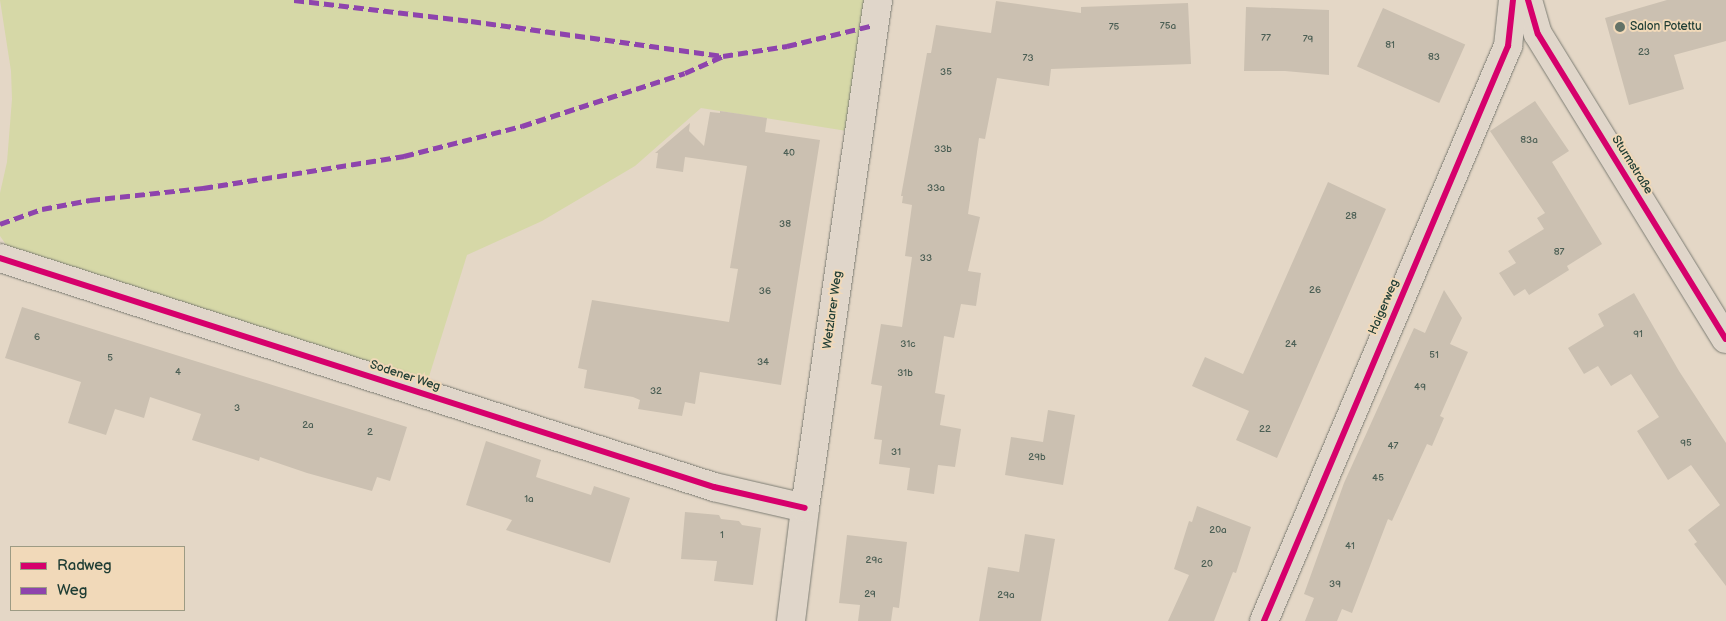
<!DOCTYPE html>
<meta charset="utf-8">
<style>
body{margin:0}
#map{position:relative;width:1726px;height:621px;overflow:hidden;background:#e4d7c6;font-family:"Balsamiq Sans",sans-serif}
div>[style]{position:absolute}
.green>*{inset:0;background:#d6d8a7}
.building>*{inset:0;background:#cbc0b1;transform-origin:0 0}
.roads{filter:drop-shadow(0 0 1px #7d7d74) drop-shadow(0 0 1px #7d7d74)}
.minor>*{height:28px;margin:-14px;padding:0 14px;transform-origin:14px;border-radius:14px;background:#e0d6ca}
.quiet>*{height:5px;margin-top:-2.5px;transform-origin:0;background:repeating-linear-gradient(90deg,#8e44ad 0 10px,transparent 0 15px)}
.cycleway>*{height:6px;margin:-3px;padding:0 3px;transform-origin:3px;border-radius:3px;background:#d6006c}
.dots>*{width:14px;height:14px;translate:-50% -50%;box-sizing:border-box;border:2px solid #f1d9b9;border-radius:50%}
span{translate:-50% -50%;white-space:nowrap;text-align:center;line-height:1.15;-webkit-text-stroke:4px #f1d9b9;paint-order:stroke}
.number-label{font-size:10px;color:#4b5e54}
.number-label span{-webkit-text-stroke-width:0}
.poi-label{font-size:12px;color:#1f3d34}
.left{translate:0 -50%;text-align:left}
.street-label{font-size:12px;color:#1f3d34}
.legend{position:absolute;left:10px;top:546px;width:175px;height:65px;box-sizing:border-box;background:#f1d9b9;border:1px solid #9d9b84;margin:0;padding:6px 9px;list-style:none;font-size:15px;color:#1f3d34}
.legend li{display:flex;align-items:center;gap:10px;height:25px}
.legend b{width:25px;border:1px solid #9d9b84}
</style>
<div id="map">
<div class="green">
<div style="clip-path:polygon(0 0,869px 0,847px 131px,701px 108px,635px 166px,542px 221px,467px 255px,427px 383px,7px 246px,0 236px,0 193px,7px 162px,12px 99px,11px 71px)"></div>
</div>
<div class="building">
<div style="clip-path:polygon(1667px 0,1726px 0,1726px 41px,1674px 55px,1684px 89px,1629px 105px,1605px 18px)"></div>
<div style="clip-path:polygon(996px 1px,1081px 13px,1081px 7px,1188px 3px,1191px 64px,1051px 69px,1049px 86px,997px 78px,985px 139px,979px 138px,968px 214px,980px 217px,968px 271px,981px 273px,976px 306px,961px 304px,954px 338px,944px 336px,935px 393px,945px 395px,940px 425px,961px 429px,955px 467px,938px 465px,934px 494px,907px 490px,910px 468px,879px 464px,882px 440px,874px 439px,882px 386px,871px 384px,881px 324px,902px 327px,912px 257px,905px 256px,912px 205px,902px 203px,903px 196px,901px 196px,927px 53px,931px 53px,936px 25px,991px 33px)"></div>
<div style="clip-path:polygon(1246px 7px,1329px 10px,1329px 75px,1285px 71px,1244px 71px)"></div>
<div style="left:1383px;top:8px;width:90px;height:64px;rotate:24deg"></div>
<div style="clip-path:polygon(1535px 101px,1569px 151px,1552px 162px,1602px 244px,1567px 266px,1569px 270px,1529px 295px,1525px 289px,1514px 296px,1499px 273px,1516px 263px,1508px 251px,1544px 229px,1537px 218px,1545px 213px,1490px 131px)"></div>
<div style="clip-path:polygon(720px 111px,767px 118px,765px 132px,820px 140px,781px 385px,700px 372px,695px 404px,685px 402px,682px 416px,638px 409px,640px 400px,633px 397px,584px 388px,587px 370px,578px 368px,592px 300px,729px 322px,738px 269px,730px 268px,747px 166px,685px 157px,683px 172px,656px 168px,658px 153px,655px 153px,690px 123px,689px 131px,704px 146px,710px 112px,720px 113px)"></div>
<div style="clip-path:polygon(1328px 182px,1386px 209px,1277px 458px,1236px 440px,1249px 411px,1192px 386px,1205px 357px,1243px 374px)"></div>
<div style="clip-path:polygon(1444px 290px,1462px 318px,1450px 344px,1468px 352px,1440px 416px,1444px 418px,1432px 446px,1427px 444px,1392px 521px,1388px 519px,1352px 613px,1342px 609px,1337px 621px,1305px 621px,1314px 598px,1304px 594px,1344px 483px,1414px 328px,1425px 333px)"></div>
<div style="clip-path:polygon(1634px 293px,1679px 371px,1726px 443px,1726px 586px,1694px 544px,1697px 542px,1688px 530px,1720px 505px,1691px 465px,1668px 480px,1637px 431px,1659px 417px,1631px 374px,1611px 386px,1598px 366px,1584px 374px,1568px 348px,1604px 326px,1598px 314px)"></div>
<div style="clip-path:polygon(22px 307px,407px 427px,390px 481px,377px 477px,372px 491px,307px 473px,260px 457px,259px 461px,192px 440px,201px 414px,150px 397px,144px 418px,115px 409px,106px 435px,68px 423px,81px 382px,5px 358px)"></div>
<div style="clip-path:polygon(1048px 410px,1075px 415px,1063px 485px,1005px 475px,1011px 437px,1043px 442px)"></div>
<div style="clip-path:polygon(486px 441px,541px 460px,536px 477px,591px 495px,594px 486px,630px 498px,610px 563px,506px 530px,512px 520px,466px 505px)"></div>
<div style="clip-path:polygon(1197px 506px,1251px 527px,1236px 573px,1233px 572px,1214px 621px,1168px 621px,1189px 575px,1174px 569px,1189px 521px,1192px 522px)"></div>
<div style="clip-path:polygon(685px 512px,719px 515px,721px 519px,739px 521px,742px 525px,761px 528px,753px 585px,714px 581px,717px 561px,681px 559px)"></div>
<div style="clip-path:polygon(1025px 534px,1055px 539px,1041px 621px,979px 621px,988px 567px,1019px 572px)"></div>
<div style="clip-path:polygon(847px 535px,907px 542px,899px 608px,893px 607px,891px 621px,858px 621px,860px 605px,839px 603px)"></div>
</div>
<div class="roads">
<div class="minor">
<div style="left:1528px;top:0;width:35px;rotate:74deg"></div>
<div style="left:1538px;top:34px;width:358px;rotate:58.4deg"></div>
<div style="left:0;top:258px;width:750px;rotate:17.78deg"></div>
<div style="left:714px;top:487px;width:93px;rotate:13deg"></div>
<div style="left:791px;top:621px;width:114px;rotate:-82.9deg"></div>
<div style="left:805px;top:508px;width:513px;rotate:-81.82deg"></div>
<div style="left:1264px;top:621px;width:625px;rotate:-67.01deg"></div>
<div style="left:1508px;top:46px;width:46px;rotate:-83.8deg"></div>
</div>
</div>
<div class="quiet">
<div style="left:294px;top:0;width:178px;rotate:6.8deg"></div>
<div style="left:471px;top:21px;width:254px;rotate:7.9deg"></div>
<div style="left:0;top:224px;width:45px;rotate:-19.7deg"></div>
<div style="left:42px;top:209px;width:49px;rotate:-10.6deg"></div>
<div style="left:90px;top:200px;width:114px;rotate:-6.1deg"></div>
<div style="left:203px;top:188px;width:204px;rotate:-9deg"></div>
<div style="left:404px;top:156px;width:122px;rotate:-14.3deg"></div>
<div style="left:522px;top:126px;width:171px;rotate:-18deg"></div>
<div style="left:685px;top:73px;width:42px;rotate:-24.1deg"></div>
<div style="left:723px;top:56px;width:65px;rotate:-8.9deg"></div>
<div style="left:787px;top:46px;width:89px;rotate:-13.6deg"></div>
</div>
<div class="cycleway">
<div style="left:1528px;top:0;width:35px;rotate:74deg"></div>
<div style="left:1538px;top:34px;width:358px;rotate:58.4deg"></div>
<div style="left:0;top:258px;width:750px;rotate:17.78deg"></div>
<div style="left:714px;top:487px;width:93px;rotate:13deg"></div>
<div style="left:1264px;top:621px;width:625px;rotate:-67.01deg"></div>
<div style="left:1508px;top:46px;width:46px;rotate:-83.8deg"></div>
</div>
<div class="dots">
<div style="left:1620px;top:27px;background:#647367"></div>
</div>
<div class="number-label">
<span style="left:1168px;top:27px">75a</span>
<span style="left:1114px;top:28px">75</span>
<span style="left:1266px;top:39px">77</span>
<span style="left:1308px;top:40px">79</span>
<span style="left:1390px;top:46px">81</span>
<span style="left:1644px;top:53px">23</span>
<span style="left:1434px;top:58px">83</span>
<span style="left:1028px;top:59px">73</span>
<span style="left:946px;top:73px">35</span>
<span style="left:1529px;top:141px">83a</span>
<span style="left:943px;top:150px">33b</span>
<span style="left:789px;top:154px">40</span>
<span style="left:936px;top:189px">33a</span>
<span style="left:1351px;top:217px">28</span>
<span style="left:785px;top:225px">38</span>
<span style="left:1559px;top:253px">87</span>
<span style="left:926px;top:259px">33</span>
<span style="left:1315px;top:291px">26</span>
<span style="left:765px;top:292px">36</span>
<span style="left:1638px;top:335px">91</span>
<span style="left:37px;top:338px">6</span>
<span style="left:908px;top:345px">31c</span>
<span style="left:1291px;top:345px">24</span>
<span style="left:1434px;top:356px">51</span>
<span style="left:110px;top:359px">5</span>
<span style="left:763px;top:363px">34</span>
<span style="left:178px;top:373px">4</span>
<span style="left:905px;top:374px">31b</span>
<span style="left:1420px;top:388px">49</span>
<span style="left:656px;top:392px">32</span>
<span style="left:237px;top:409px">3</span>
<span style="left:308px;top:426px">2a</span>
<span style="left:1265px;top:430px">22</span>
<span style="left:370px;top:433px">2</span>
<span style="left:1686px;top:444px">95</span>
<span style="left:1393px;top:447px">47</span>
<span style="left:896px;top:453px">31</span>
<span style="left:1037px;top:458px">29b</span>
<span style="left:1378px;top:479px">45</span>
<span style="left:529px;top:500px">1a</span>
<span style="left:1218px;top:531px">20a</span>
<span style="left:722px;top:536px">1</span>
<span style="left:1350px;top:547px">41</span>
<span style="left:874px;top:561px">29c</span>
<span style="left:1207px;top:565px">20</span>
<span style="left:1335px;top:585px">39</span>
<span style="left:870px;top:595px">29</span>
<span style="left:1006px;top:596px">29a</span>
</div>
<div class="poi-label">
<span class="left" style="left:1630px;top:27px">Salon Potettu</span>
</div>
<div class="street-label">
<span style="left:1632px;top:165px;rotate:58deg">Sturmstraße</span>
<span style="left:1384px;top:307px;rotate:-67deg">Haigerweg</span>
<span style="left:833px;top:310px;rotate:-82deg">Wetzlarer Weg</span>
<span style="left:405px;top:376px;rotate:18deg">Sodener Weg</span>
</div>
<ul class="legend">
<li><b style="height:6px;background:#d6006c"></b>Radweg</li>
<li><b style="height:6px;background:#8e44ad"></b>Weg</li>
</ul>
</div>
